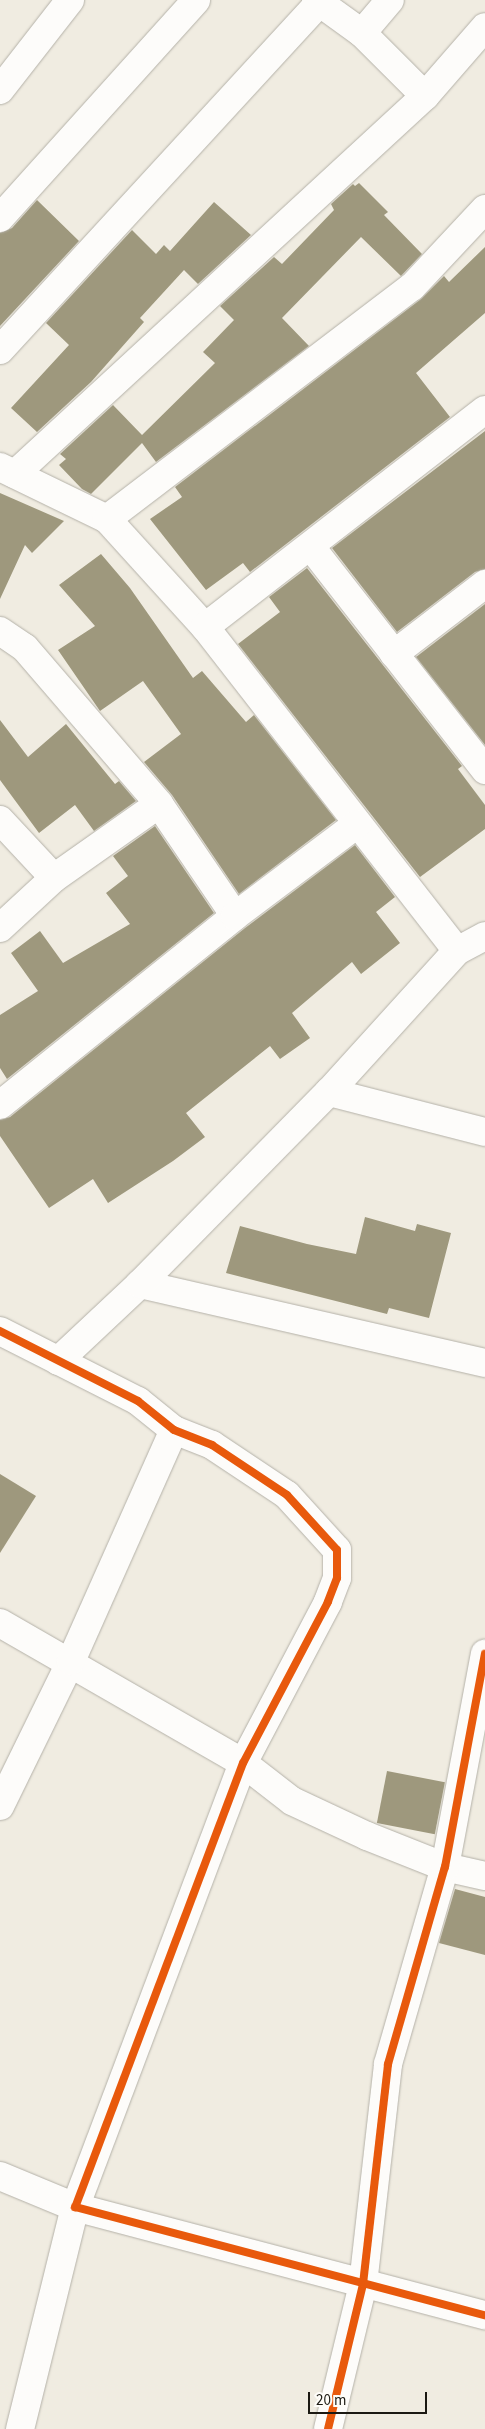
<!DOCTYPE html>
<style>
body{margin:0}
#map{position:relative;width:485px;height:2429px;overflow:hidden;background:#f0ece1;font-family:"Source Sans 3",sans-serif}
div>[style]{position:absolute}
.building>*{inset:0;background:#9e987d;transform-origin:0 0}
.roads{filter:drop-shadow(0 0 1px #b4b1a8) drop-shadow(0 0 1px #b4b1a8)}
.minor>*{height:28px;margin:-14px;padding:0 14px;transform-origin:14px;border-radius:14px;background:#fdfcfa}
.cycleway>*{height:8px;margin:-4px;padding:0 4px;transform-origin:4px;border-radius:4px;background:#e8590c}
span{translate:-50% -50%;white-space:nowrap;text-align:center;line-height:1.15;-webkit-text-stroke:4.5px #fefdf9;paint-order:stroke}
.scale{position:absolute;left:308px;top:2392px;width:119px;height:22px;box-sizing:border-box;border:2px solid #1b1912;border-top:0;padding-left:6px;font-size:15px;line-height:18px;white-space:nowrap;color:#1b1912;-webkit-text-stroke:4px #fefdf9;paint-order:stroke}
</style>
<div id="map">
<div class="building">
<div style="clip-path:polygon(359px 183px,388px 212px,384px 215px,422px 254px,401px 276px,361px 237px,282px 318px,309px 346px,156px 462px,142px 443px,91px 494px,82px 489px,59px 465px,66px 459px,60px 454px,113px 405px,142px 435px,215px 363px,203px 352px,234px 320px,220px 306px,274px 257px,282px 264px,334px 210px,331px 204px,353px 184px,355px 186px)"></div>
<div style="clip-path:polygon(37px 200px,79px 241px,0 326px,0 233px,12px 228px)"></div>
<div style="clip-path:polygon(214px 202px,251px 235px,198px 284px,184px 270px,140px 318px,144px 322px,91px 382px,37px 432px,11px 408px,69px 345px,46px 323px,132px 230px,156px 254px,164px 245px,170px 251px)"></div>
<div style="clip-path:polygon(485px 247px,485px 313px,416px 373px,450px 417px,250px 572px,243px 563px,206px 590px,150px 519px,182px 497px,175px 487px,421px 299px,444px 276px,449px 282px)"></div>
<div style="clip-path:polygon(485px 431px,485px 569px,475px 572px,397px 632px,332px 548px)"></div>
<div style="clip-path:polygon(0 493px,64px 521px,32px 553px,25px 545px,0 599px)"></div>
<div style="clip-path:polygon(101px 554px,130px 588px,193px 678px,202px 671px,246px 722px,254px 715px,336px 820px,239px 894px,172px 795px,144px 762px,181px 734px,143px 681px,100px 711px,58px 650px,95px 626px,59px 585px)"></div>
<div style="clip-path:polygon(307px 568px,462px 766px,458px 769px,485px 805px,485px 829px,420px 877px,238px 644px,280px 612px,269px 597px)"></div>
<div style="clip-path:polygon(485px 604px,485px 745px,416px 657px)"></div>
<div style="clip-path:polygon(0 720px,28px 757px,66px 724px,115px 784px,119px 781px,136px 801px,94px 831px,75px 805px,39px 833px,0 780px)"></div>
<div style="clip-path:polygon(155px 826px,214px 913px,7px 1079px,0 1068px,0 1015px,38px 991px,11px 953px,40px 931px,63px 963px,130px 924px,106px 893px,128px 876px,113px 856px)"></div>
<div style="clip-path:polygon(355px 845px,395px 897px,376px 912px,400px 943px,361px 974px,352px 962px,292px 1013px,310px 1038px,280px 1059px,270px 1046px,186px 1113px,205px 1137px,173px 1161px,108px 1203px,93px 1179px,49px 1208px,0 1136px,0 1120px,10px 1117px,245px 928px)"></div>
<div style="clip-path:polygon(365px 1217px,415px 1231px,417px 1224px,451px 1233px,429px 1318px,389px 1308px,387px 1314px,226px 1273px,240px 1226px,307px 1244px,356px 1254px)"></div>
<div style="clip-path:polygon(0 1474px,36px 1496px,0 1553px)"></div>
<div style="left:387px;top:1771px;width:59px;height:53px;rotate:11deg"></div>
<div style="clip-path:polygon(455px 1889px,485px 1897px,485px 1955px,439px 1943px)"></div>
</div>
<div class="roads">
<div class="minor">
<div style="left:316px;top:0;width:57px;rotate:35.7deg"></div>
<div style="left:362px;top:33px;width:89px;rotate:45deg"></div>
<div style="left:362px;top:33px;width:43px;rotate:-49.7deg"></div>
<div style="left:0;top:90px;width:114px;rotate:-52.1deg"></div>
<div style="left:0;top:218px;width:293px;rotate:-48deg"></div>
<div style="left:0;top:350px;width:471px;rotate:-47.4deg"></div>
<div style="left:0;top:467px;width:119px;rotate:25.9deg"></div>
<div style="left:107px;top:519px;width:146px;rotate:47.8deg"></div>
<div style="left:205px;top:627px;width:410px;rotate:52.1deg"></div>
<div style="left:15px;top:474px;width:558px;rotate:-42.67deg"></div>
<div style="left:425px;top:96px;width:91px;rotate:-49deg"></div>
<div style="left:107px;top:519px;width:383px;rotate:-37.3deg"></div>
<div style="left:412px;top:287px;width:107px;rotate:-46.9deg"></div>
<div style="left:311px;top:547px;width:283px;rotate:52deg"></div>
<div style="left:205px;top:627px;width:354px;rotate:-37.8deg"></div>
<div style="left:0;top:631px;width:30px;rotate:34deg"></div>
<div style="left:25px;top:648px;width:206px;rotate:49.3deg"></div>
<div style="left:159px;top:804px;width:135px;rotate:55.8deg"></div>
<div style="left:394px;top:654px;width:115px;rotate:-37.6deg"></div>
<div style="left:0;top:820px;width:79px;rotate:47deg"></div>
<div style="left:54px;top:878px;width:128px;rotate:-35.2deg"></div>
<div style="left:0;top:928px;width:74px;rotate:-42.8deg"></div>
<div style="left:329px;top:1092px;width:161px;rotate:14.4deg"></div>
<div style="left:0;top:1105px;width:302px;rotate:-38.8deg"></div>
<div style="left:235px;top:916px;width:153px;rotate:-37deg"></div>
<div style="left:140px;top:1284px;width:354px;rotate:12.9deg"></div>
<div style="left:0;top:1331px;width:155px;rotate:26.9deg"></div>
<div style="left:138px;top:1401px;width:46px;rotate:38.9deg"></div>
<div style="left:174px;top:1430px;width:41px;rotate:21.5deg"></div>
<div style="left:212px;top:1445px;width:90px;rotate:33.7deg"></div>
<div style="left:287px;top:1495px;width:74px;rotate:47.7deg"></div>
<div style="left:337px;top:1550px;width:28px;rotate:90deg"></div>
<div style="left:337px;top:1578px;width:26px;rotate:111deg"></div>
<div style="left:328px;top:1602px;width:182px;rotate:117.8deg"></div>
<div style="left:243px;top:1763px;width:475px;rotate:110.7deg"></div>
<div style="left:75px;top:2207px;width:424px;rotate:14.8deg"></div>
<div style="left:58px;top:1361px;width:112px;rotate:-43.2deg"></div>
<div style="left:140px;top:1284px;width:269px;rotate:-45.5deg"></div>
<div style="left:329px;top:1092px;width:190px;rotate:-47.8deg"></div>
<div style="left:457px;top:951px;width:32px;rotate:-28deg"></div>
<div style="left:0;top:1623px;width:280px;rotate:29.9deg"></div>
<div style="left:243px;top:1763px;width:62px;rotate:37.8deg"></div>
<div style="left:292px;top:1801px;width:83px;rotate:25deg"></div>
<div style="left:367px;top:1836px;width:84px;rotate:21.7deg"></div>
<div style="left:445px;top:1867px;width:41px;rotate:12.7deg"></div>
<div style="left:0;top:1806px;width:161px;rotate:-63.9deg"></div>
<div style="left:71px;top:1661px;width:253px;rotate:-66deg"></div>
<div style="left:0;top:2176px;width:81px;rotate:22.5deg"></div>
<div style="left:75px;top:2207px;width:229px;rotate:103.9deg"></div>
<div style="left:328px;top:2429px;width:149px;rotate:-76.4deg"></div>
<div style="left:363px;top:2284px;width:221px;rotate:-83.5deg"></div>
<div style="left:388px;top:2064px;width:205px;rotate:-73.9deg"></div>
<div style="left:445px;top:1867px;width:217px;rotate:-79.4deg"></div>
</div>
</div>
<div class="cycleway">
<div style="left:0;top:1331px;width:155px;rotate:26.9deg"></div>
<div style="left:138px;top:1401px;width:46px;rotate:38.9deg"></div>
<div style="left:174px;top:1430px;width:41px;rotate:21.5deg"></div>
<div style="left:212px;top:1445px;width:90px;rotate:33.7deg"></div>
<div style="left:287px;top:1495px;width:74px;rotate:47.7deg"></div>
<div style="left:337px;top:1550px;width:28px;rotate:90deg"></div>
<div style="left:337px;top:1578px;width:26px;rotate:111deg"></div>
<div style="left:328px;top:1602px;width:182px;rotate:117.8deg"></div>
<div style="left:243px;top:1763px;width:475px;rotate:110.7deg"></div>
<div style="left:75px;top:2207px;width:424px;rotate:14.8deg"></div>
<div style="left:328px;top:2429px;width:149px;rotate:-76.4deg"></div>
<div style="left:363px;top:2284px;width:221px;rotate:-83.5deg"></div>
<div style="left:388px;top:2064px;width:205px;rotate:-73.9deg"></div>
<div style="left:445px;top:1867px;width:217px;rotate:-79.4deg"></div>
</div>
<div class="scale">20 m</div>
</div>
